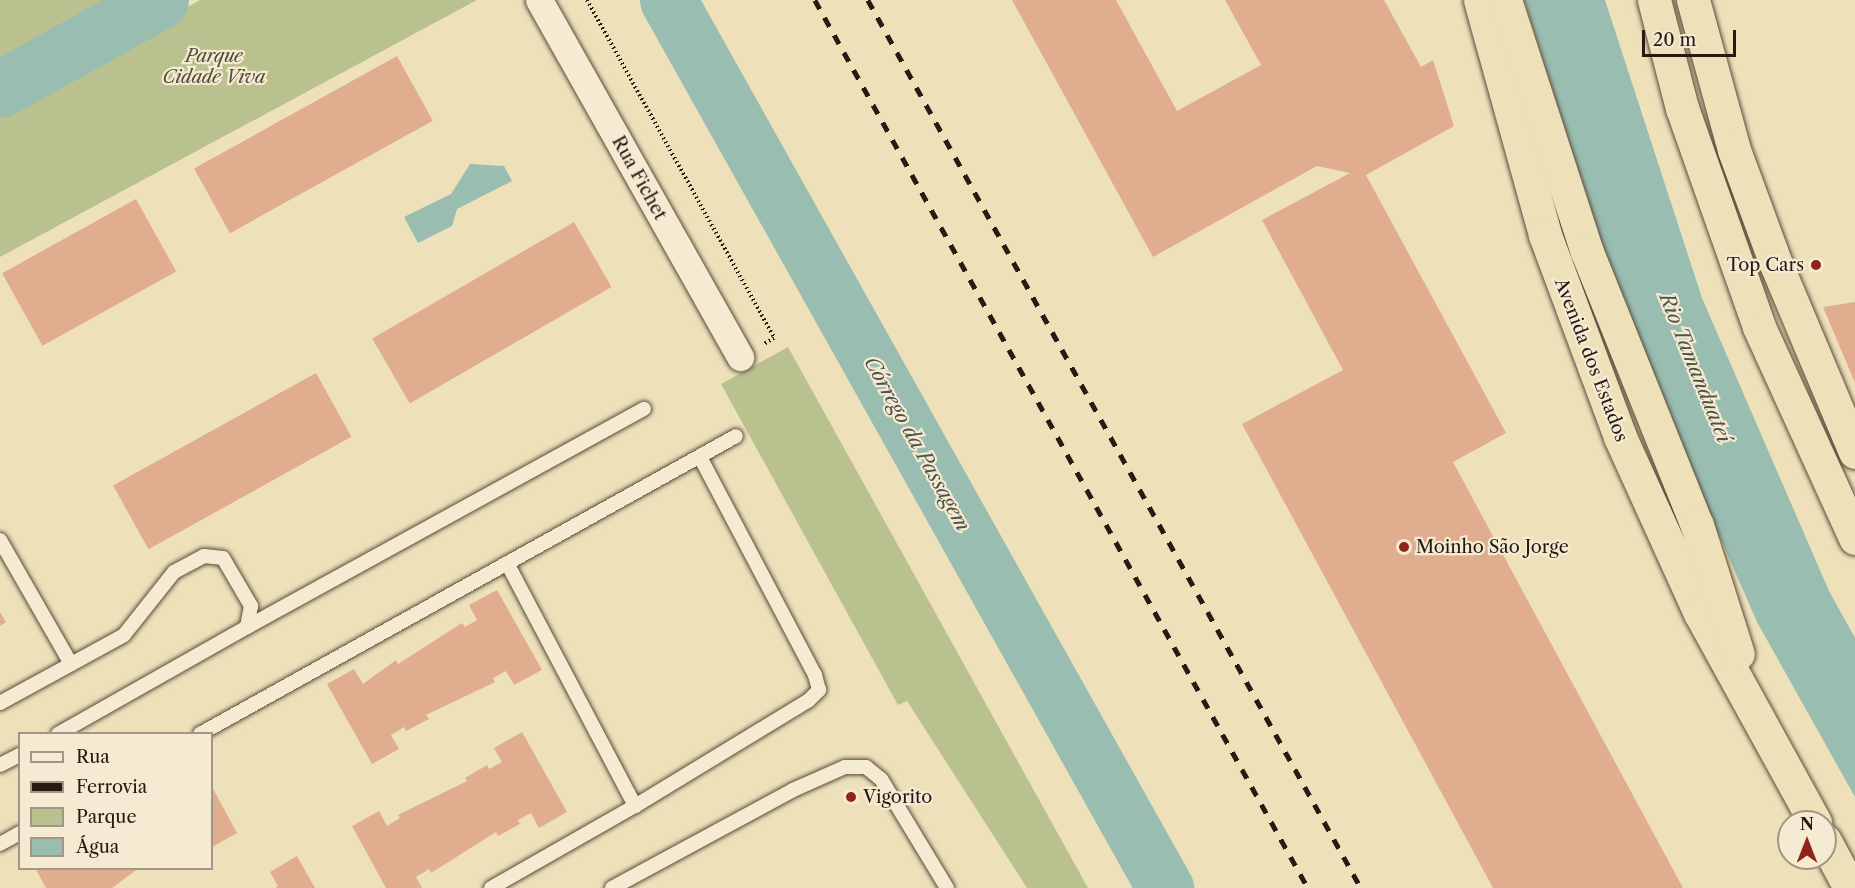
<!DOCTYPE html>
<meta charset="utf-8">
<style>
body{margin:0}
#map{position:relative;width:1855px;height:888px;overflow:hidden;background:#eee0b9;font-family:"Libre Caslon Text",serif}
div>[style]{position:absolute}
.green>*{inset:0;background:#b9c28f}
.water>*{inset:0;background:#99bdb0}
.river>*{height:57px;margin:-28.5px;padding:0 28.5px;transform-origin:28.5px;border-radius:28.5px;background:#99bdb0}
.building>*{inset:0;background:#e0ae8f;transform-origin:0 0}
.path>*{height:4px;margin-top:-2px;transform-origin:0;background:repeating-linear-gradient(90deg,#271a13 0 1.5px,transparent 0 4.5px)}
.roads{filter:drop-shadow(0 0 2px #594c3c) drop-shadow(0 0 2px #594c3c)}
.service>*{height:14px;margin:-7px;padding:0 7px;transform-origin:7px;border-radius:7px;background:#f4ebd2}
.minor>*{height:27px;margin:-13.5px;padding:0 13.5px;transform-origin:13.5px;border-radius:13.5px;background:#f4ebd2}
.trunk>*{height:33px;margin:-16.5px;padding:0 16.5px;transform-origin:16.5px;border-radius:16.5px;background:#eee0b9}
.rail>*{height:4.5px;margin-top:-2.25px;transform-origin:0;background:repeating-linear-gradient(90deg,#271a13 0 10px,transparent 0 20px)}
.dots>*{width:16px;height:16px;translate:-50% -50%;box-sizing:border-box;border:3px solid #f4ebd2;border-radius:50%}
span{translate:-50% -50%;white-space:nowrap;text-align:center;line-height:1.15;-webkit-text-stroke:4.5px #f4ebd2;paint-order:stroke}
.park-label{font-size:18px;color:#534c38;font-style:italic}
.street-label{font-size:18px;color:#271a13}
.poi-label{font-size:18px;color:#271a13}
.right{translate:-100% -50%;text-align:right}
.left{translate:0 -50%;text-align:left}
.water-label{font-size:20px;color:#4f534a;font-style:italic}
.legend{position:absolute;left:18px;top:732px;width:195px;height:138px;box-sizing:border-box;background:#f4ebd2;border:2px solid #a29786;margin:0;padding:8px 10px;list-style:none;font-size:18px;color:#271a13}
.legend li{display:flex;align-items:center;gap:12px;height:30px}
.legend b{width:30px;border:2px solid #a29786}
.north{position:absolute;left:1777px;top:810px;width:60px;height:60px;box-sizing:border-box;background:#f4ebd2;border:2px solid #a29786;border-radius:50%;rotate:0deg;font-size:16px;font-weight:700;line-height:24px;text-align:center;color:#271a13}
.north::after{content:'';display:block;margin:auto;width:21px;height:27px;background:#8f2418;clip-path:polygon(50% 0,100% 100%,50% 72%,0 100%)}
.scale{position:absolute;left:1642px;top:30px;width:94px;height:27px;box-sizing:border-box;border:3px solid #271a13;border-top:0;padding-left:8px;font-size:18px;line-height:21px;white-space:nowrap;color:#271a13;-webkit-text-stroke:4px #f4ebd2;paint-order:stroke}
</style>
<div id="map">
<div class="green">
<div style="clip-path:polygon(0 0,132px 0,0 73px)"></div>
<div style="clip-path:polygon(200px 0,477px 0,0 257px,0 111px)"></div>
<div style="clip-path:polygon(788px 347px,1088px 888px,1027px 888px,907px 701px,898px 705px,721px 384px)"></div>
</div>
<div class="water">
<div style="clip-path:polygon(1524px 0,1605px 0,1702px 298px,1829px 591px,1855px 638px,1855px 797px,1757px 622px,1624px 317px)"></div>
<div style="clip-path:polygon(470px 164px,504px 166px,512px 181px,457px 209px,452px 226px,418px 243px,404px 217px,451px 194px)"></div>
</div>
<div class="river">
<div style="left:668px;top:0;width:1018px;rotate:60.76deg"></div>
<div style="left:0;top:89px;width:183px;rotate:-29.1deg"></div>
</div>
<div class="building">
<div style="clip-path:polygon(1012px 0,1116px 0,1177px 111px,1261px 65px,1225px 0,1384px 0,1421px 67px,1433px 60px,1454px 126px,1366px 175px,1506px 433px,1453px 462px,1683px 888px,1493px 888px,1242px 424px,1343px 370px,1262px 220px,1350px 173px,1317px 166px,1153px 257px)"></div>
<div style="left:397px;top:56px;width:74px;height:232px;rotate:61deg"></div>
<div style="left:136px;top:199px;width:83px;height:153px;rotate:61deg"></div>
<div style="left:574px;top:222px;width:75px;height:233px;rotate:60deg"></div>
<div style="clip-path:polygon(1855px 302px,1855px 383px,1823px 307px)"></div>
<div style="left:316px;top:373px;width:73px;height:232px;rotate:61deg"></div>
<div style="clip-path:polygon(497px 590px,542px 670px,514px 685px,506px 671px,493px 678px,495px 682px,426px 715px,429px 719px,406px 731px,404px 727px,391px 735px,399px 749px,372px 764px,327px 684px,354px 669px,363px 684px,396px 660px,398px 664px,462px 623px,465px 627px,477px 620px,469px 605px)"></div>
<div style="clip-path:polygon(0 612px,6px 622px,0 626px)"></div>
<div style="clip-path:polygon(522px 732px,567px 812px,539px 828px,531px 813px,518px 820px,520px 824px,498px 836px,496px 832px,431px 873px,429px 869px,416px 877px,422px 888px,386px 888px,352px 826px,379px 811px,387px 826px,400px 818px,398px 815px,467px 781px,465px 778px,487px 765px,489px 769px,502px 762px,494px 748px)"></div>
<div style="clip-path:polygon(212px 787px,237px 833px,212px 847px)"></div>
<div style="clip-path:polygon(297px 856px,315px 888px,275px 888px,278px 886px,270px 872px)"></div>
<div style="clip-path:polygon(35px 868px,139px 868px,112px 888px,46px 888px)"></div>
</div>
<div class="path">
<div style="left:587px;top:0;width:386px;rotate:61deg"></div>
<div style="left:774px;top:338px;width:12px;rotate:149deg"></div>
</div>
<div class="roads">
<div class="service">
<div style="left:0;top:540px;width:143px;rotate:60.2deg"></div>
<div style="left:507px;top:563px;width:275px;rotate:62.2deg"></div>
<div style="left:247px;top:627px;width:453px;rotate:-28.8deg"></div>
<div style="left:0;top:703px;width:141px;rotate:-28.7deg"></div>
<div style="left:124px;top:635px;width:80px;rotate:-51.6deg"></div>
<div style="left:174px;top:572px;width:34px;rotate:-28deg"></div>
<div style="left:204px;top:556px;width:19px;rotate:6deg"></div>
<div style="left:223px;top:558px;width:56px;rotate:59.7deg"></div>
<div style="left:251px;top:606px;width:21px;rotate:101deg"></div>
<div style="left:247px;top:627px;width:217px;rotate:150.5deg"></div>
<div style="left:200px;top:734px;width:613px;rotate:-29.07deg"></div>
<div style="left:0;top:765px;width:22px;rotate:-27deg"></div>
<div style="left:0;top:844px;width:23px;rotate:-29deg"></div>
<div style="left:491px;top:888px;width:166px;rotate:-29.7deg"></div>
<div style="left:635px;top:806px;width:202px;rotate:-31.3deg"></div>
<div style="left:808px;top:701px;width:16px;rotate:-45deg"></div>
<div style="left:819px;top:690px;width:16px;rotate:-105deg"></div>
<div style="left:815px;top:675px;width:246px;rotate:-117.8deg"></div>
<div style="left:612px;top:888px;width:206px;rotate:-28.4deg"></div>
<div style="left:793px;top:790px;width:57px;rotate:-23.9deg"></div>
<div style="left:845px;top:767px;width:21px"></div>
<div style="left:866px;top:767px;width:19px;rotate:39deg"></div>
<div style="left:881px;top:779px;width:127px;rotate:58.8deg"></div>
</div>
<div class="minor">
<div style="left:539px;top:0;width:410px;rotate:60.6deg"></div>
</div>
<div class="trunk">
<div style="left:1480px;top:0;width:244px;rotate:74.5deg"></div>
<div style="left:1545px;top:235px;width:215px;rotate:69.6deg"></div>
<div style="left:1620px;top:437px;width:193px;rotate:65.6deg"></div>
<div style="left:1700px;top:613px;width:239px;rotate:61.2deg"></div>
<div style="left:1505px;top:0;width:265px;rotate:72deg"></div>
<div style="left:1587px;top:252px;width:294px;rotate:68.1deg"></div>
<div style="left:1697px;top:525px;width:135px;rotate:72.4deg"></div>
<div style="left:1654px;top:0;width:112px;rotate:75.5deg"></div>
<div style="left:1682px;top:108px;width:232px;rotate:70.6deg"></div>
<div style="left:1759px;top:327px;width:232px;rotate:65.5deg"></div>
<div style="left:1693px;top:0;width:156px;rotate:74.7deg"></div>
<div style="left:1734px;top:150px;width:121px;rotate:69.8deg"></div>
<div style="left:1776px;top:264px;width:204px;rotate:67.2deg"></div>
<div style="left:1825px;top:841px;width:53px;rotate:62deg"></div>
</div>
</div>
<div class="rail">
<div style="left:815px;top:0;width:1016px;rotate:60.96deg"></div>
<div style="left:868px;top:0;width:1016px;rotate:60.96deg"></div>
</div>
<div class="dots">
<div style="left:1816px;top:265px;background:#8f2418"></div>
<div style="left:1404px;top:547px;background:#8f2418"></div>
<div style="left:851px;top:797px;background:#8f2418"></div>
</div>
<div class="park-label">
<span style="left:214px;top:67px">Parque<br>Cidade Viva</span>
</div>
<div class="street-label">
<span style="left:639px;top:178px;rotate:61deg">Rua Fichet</span>
<span style="left:1591px;top:360px;rotate:69deg">Avenida dos Estados</span>
</div>
<div class="poi-label">
<span class="right" style="left:1804px;top:265px">Top Cars</span>
<span class="left" style="left:1416px;top:547px">Moinho São Jorge</span>
<span class="left" style="left:863px;top:797px">Vigorito</span>
</div>
<div class="water-label">
<span style="left:1695px;top:368px;rotate:68deg">Rio Tamanduateí</span>
<span style="left:917px;top:444px;rotate:61deg">Córrego da Passagem</span>
</div>
<ul class="legend">
<li><b style="height:8px;background:#f4ebd2"></b>Rua</li>
<li><b style="height:8px;background:#271a13"></b>Ferrovia</li>
<li><b style="height:16px;background:#b9c28f"></b>Parque</li>
<li><b style="height:16px;background:#99bdb0"></b>Água</li>
</ul>
<div class="north">N</div>
<div class="scale">20 m</div>
</div>
